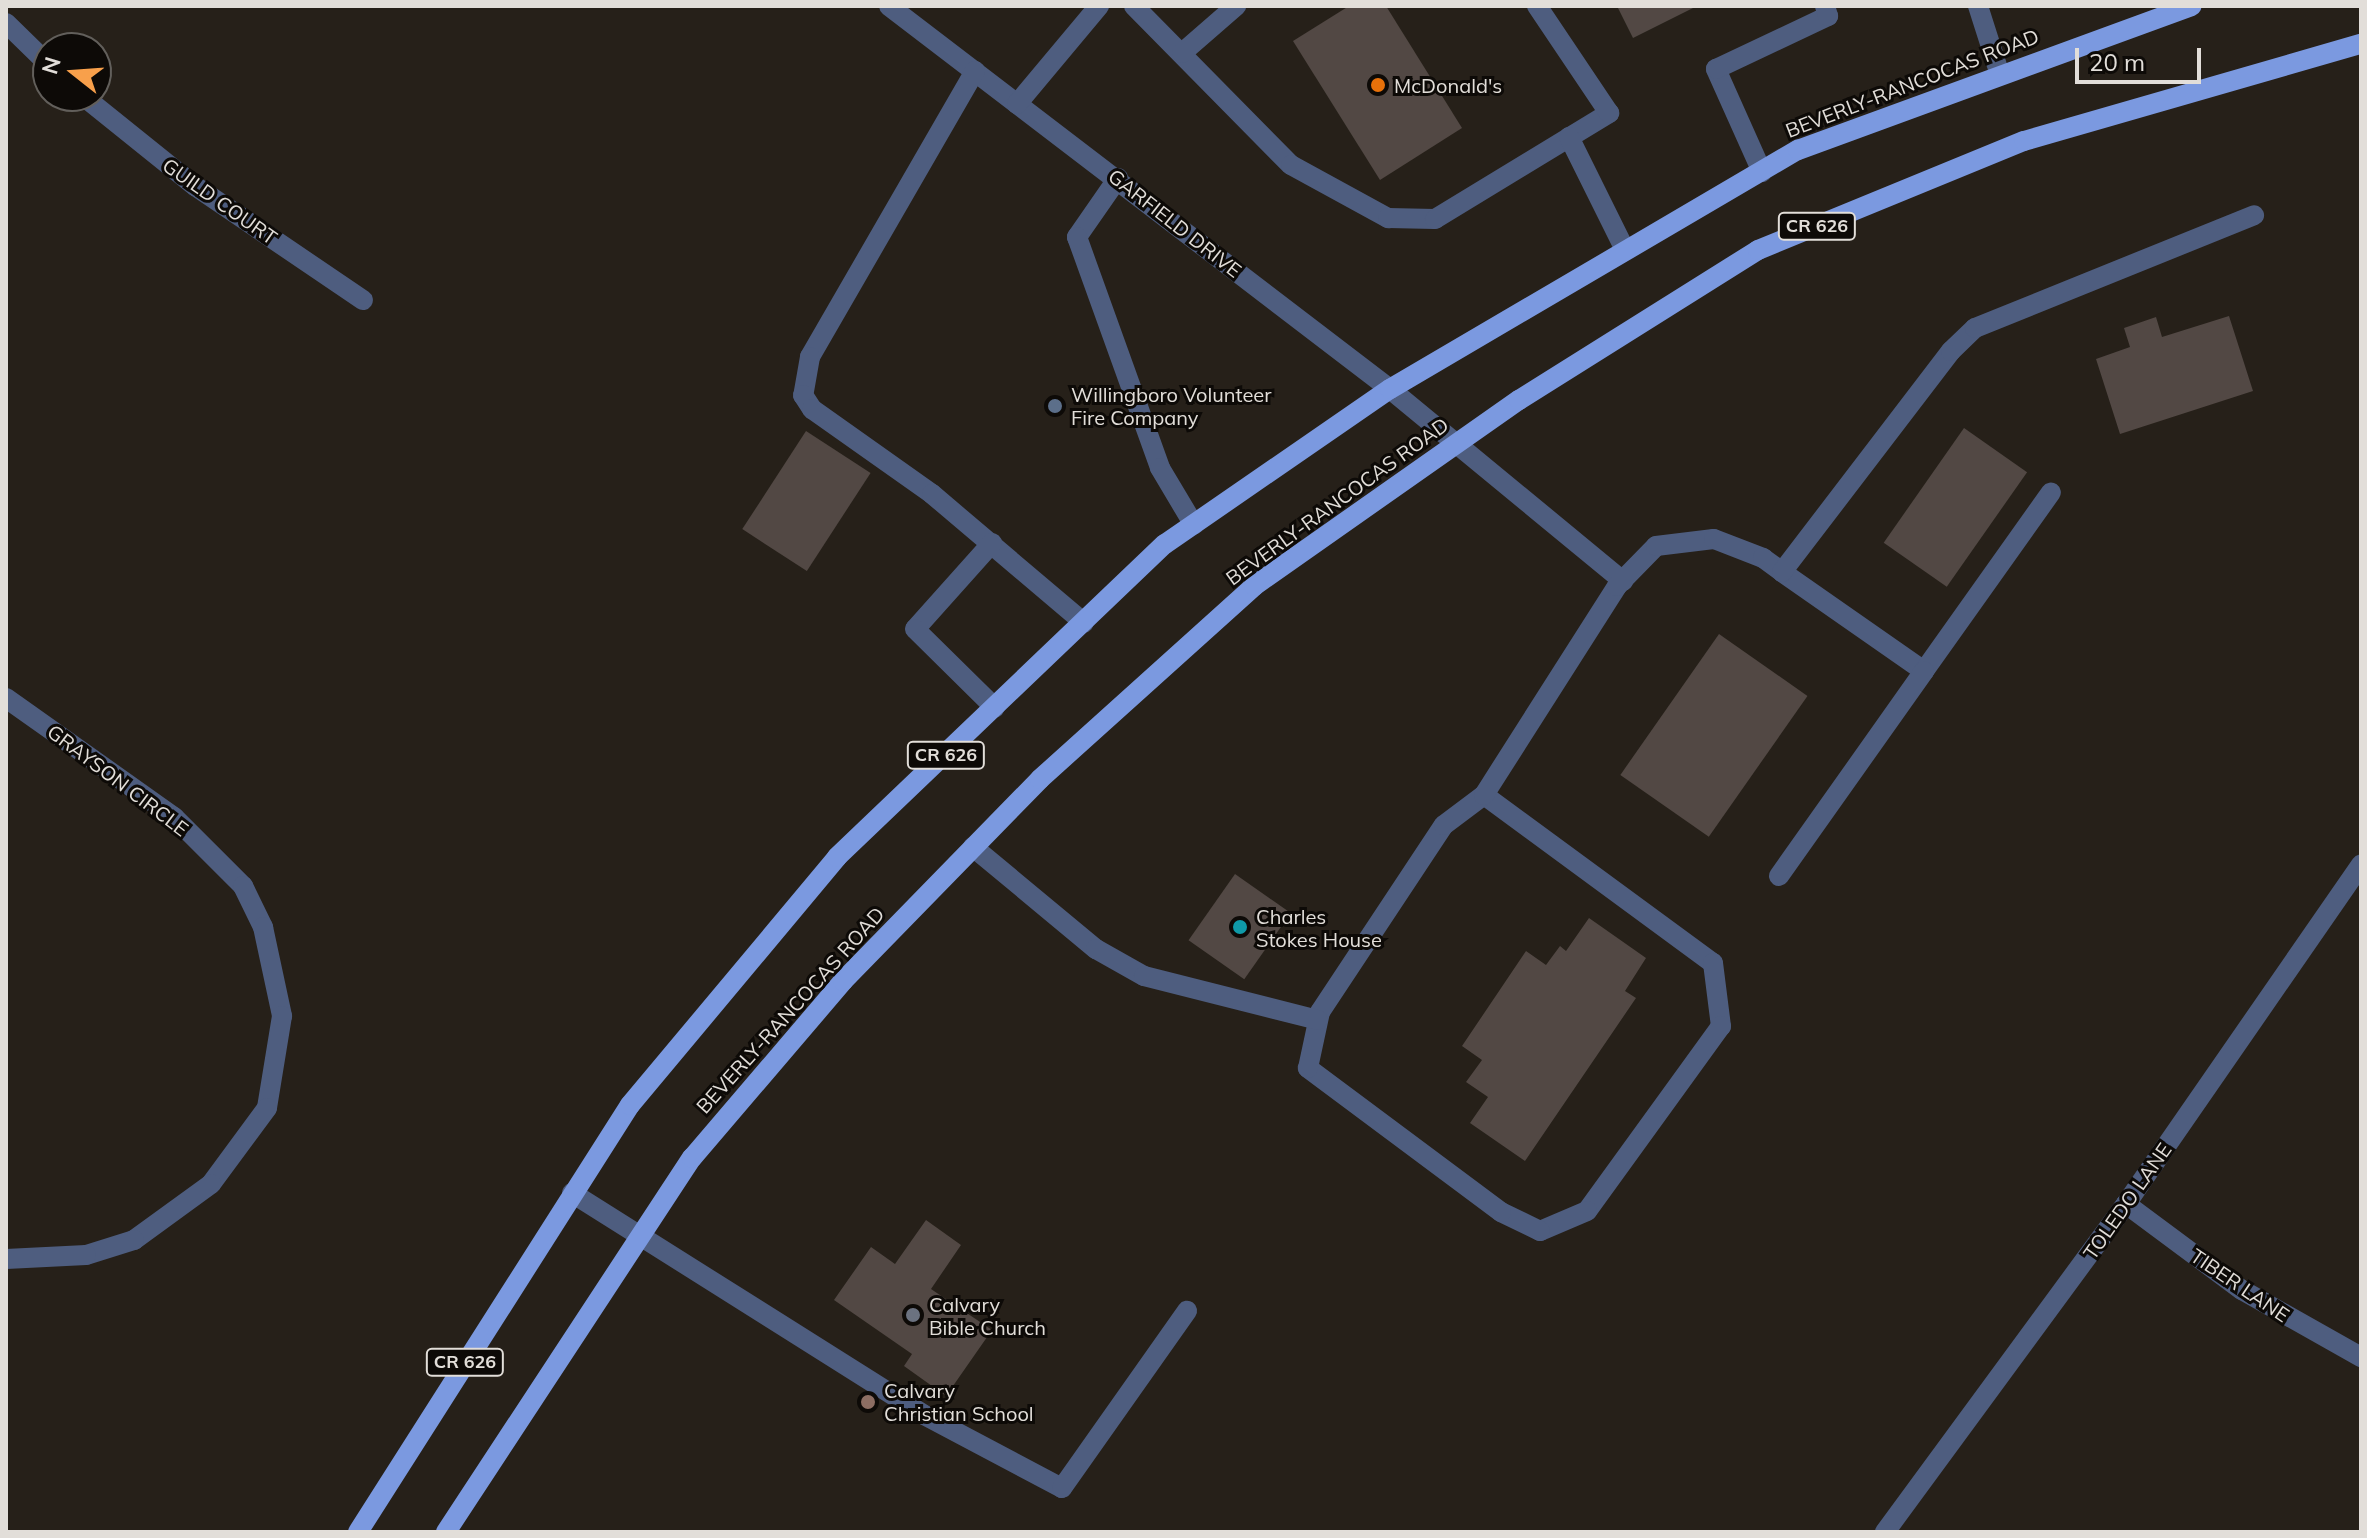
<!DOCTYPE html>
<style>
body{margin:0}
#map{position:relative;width:2367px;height:1538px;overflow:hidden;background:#262019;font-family:Mulish,sans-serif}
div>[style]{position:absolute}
.building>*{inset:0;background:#524844;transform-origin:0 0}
.minor>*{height:20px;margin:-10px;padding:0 10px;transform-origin:10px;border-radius:10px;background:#4e5d7f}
.major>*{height:20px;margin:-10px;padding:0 10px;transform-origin:10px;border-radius:10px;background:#7b99e0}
.dots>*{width:22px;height:22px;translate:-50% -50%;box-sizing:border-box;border:4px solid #0d0a07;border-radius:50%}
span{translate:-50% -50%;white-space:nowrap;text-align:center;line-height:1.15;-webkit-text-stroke:6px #0d0a07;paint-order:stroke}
.shield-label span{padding:2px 6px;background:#0d0a07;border:2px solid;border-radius:6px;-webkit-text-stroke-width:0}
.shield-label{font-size:18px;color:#e2ded9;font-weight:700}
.street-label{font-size:20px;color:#e2ded9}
.poi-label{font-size:20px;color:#e2ded9}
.left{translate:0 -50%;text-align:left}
.frame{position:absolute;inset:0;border:8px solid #e2ded9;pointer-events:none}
.north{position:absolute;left:32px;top:32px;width:80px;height:80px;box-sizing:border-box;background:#0d0a07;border:2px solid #625f5b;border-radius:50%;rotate:287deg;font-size:22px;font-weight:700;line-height:32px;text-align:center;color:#e2ded9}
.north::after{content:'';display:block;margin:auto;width:28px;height:36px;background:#f8a04b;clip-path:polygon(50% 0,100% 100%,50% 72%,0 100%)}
.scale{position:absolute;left:2075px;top:48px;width:126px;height:36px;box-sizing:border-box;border:4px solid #e2ded9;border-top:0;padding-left:10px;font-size:24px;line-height:28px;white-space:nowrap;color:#e2ded9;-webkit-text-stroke:6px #0d0a07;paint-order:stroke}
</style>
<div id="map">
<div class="building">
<div style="clip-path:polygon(1349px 6px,1386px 6px,1462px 128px,1380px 180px,1293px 41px)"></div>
<div style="clip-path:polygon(1617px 6px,1697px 6px,1633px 38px)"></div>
<div style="clip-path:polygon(2229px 316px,2253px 391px,2120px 434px,2096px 359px,2130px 347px,2124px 328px,2156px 317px,2162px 337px)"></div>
<div style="left:1964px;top:428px;width:77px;height:140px;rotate:35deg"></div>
<div style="left:806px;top:431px;width:77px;height:117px;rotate:33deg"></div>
<div style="left:1719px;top:634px;width:108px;height:172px;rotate:35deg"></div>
<div style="left:1235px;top:874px;width:68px;height:81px;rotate:35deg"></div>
<div style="clip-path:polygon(1589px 918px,1646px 958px,1625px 991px,1636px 998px,1525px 1161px,1470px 1123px,1488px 1097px,1466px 1082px,1482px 1060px,1462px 1046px,1526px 951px,1546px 965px,1560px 946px,1566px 951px)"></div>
<div style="clip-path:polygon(926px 1220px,961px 1245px,931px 1289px,992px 1330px,946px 1396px,904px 1366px,912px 1354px,834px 1300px,871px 1247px,895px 1264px)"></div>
</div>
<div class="minor">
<div style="left:889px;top:6px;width:631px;rotate:37.4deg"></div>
<div style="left:1390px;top:389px;width:302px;rotate:39.5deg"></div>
<div style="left:1134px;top:6px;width:223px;rotate:45.4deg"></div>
<div style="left:1291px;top:165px;width:111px;rotate:28.7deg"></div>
<div style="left:1388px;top:218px;width:47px;rotate:1.2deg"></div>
<div style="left:1435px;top:219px;width:204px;rotate:-31.3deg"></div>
<div style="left:1609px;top:113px;width:129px;rotate:-123.9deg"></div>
<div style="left:1978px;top:6px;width:69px;rotate:72.3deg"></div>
<div style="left:6px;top:23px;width:59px;rotate:44.3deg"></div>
<div style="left:1182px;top:53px;width:72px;rotate:-41deg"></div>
<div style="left:975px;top:71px;width:330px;rotate:120deg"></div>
<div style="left:810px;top:357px;width:39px;rotate:100deg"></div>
<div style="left:803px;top:395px;width:17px;rotate:57deg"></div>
<div style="left:812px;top:409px;width:147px;rotate:35.3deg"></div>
<div style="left:932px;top:494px;width:199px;rotate:40.3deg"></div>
<div style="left:83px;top:96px;width:144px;rotate:38.8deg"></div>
<div style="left:195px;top:186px;width:203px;rotate:34.2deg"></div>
<div style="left:1017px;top:104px;width:128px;rotate:-50.1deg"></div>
<div style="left:1569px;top:137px;width:126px;rotate:63.6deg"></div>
<div style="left:1762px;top:172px;width:113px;rotate:-114.1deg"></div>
<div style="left:1716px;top:69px;width:124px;rotate:-25.3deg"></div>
<div style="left:1828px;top:16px;width:10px;rotate:-107deg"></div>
<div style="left:1118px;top:178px;width:72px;rotate:124.8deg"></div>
<div style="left:1077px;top:237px;width:245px;rotate:70.2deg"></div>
<div style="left:1160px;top:468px;width:66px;rotate:59.2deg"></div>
<div style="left:992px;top:543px;width:115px;rotate:131.8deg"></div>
<div style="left:915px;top:629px;width:112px;rotate:44.6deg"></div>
<div style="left:1782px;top:572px;width:173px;rotate:34.9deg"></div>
<div style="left:1924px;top:671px;width:219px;rotate:-54.6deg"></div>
<div style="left:6px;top:698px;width:206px;rotate:35.3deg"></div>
<div style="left:174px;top:817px;width:98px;rotate:45deg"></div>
<div style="left:243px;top:886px;width:46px;rotate:64deg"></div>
<div style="left:263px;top:927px;width:91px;rotate:77.9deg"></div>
<div style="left:282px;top:1016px;width:93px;rotate:99.3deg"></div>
<div style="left:267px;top:1108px;width:94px;rotate:126.4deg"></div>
<div style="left:211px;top:1184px;width:95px;rotate:144deg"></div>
<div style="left:134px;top:1240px;width:50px;rotate:162.6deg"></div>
<div style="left:86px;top:1255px;width:80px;rotate:177.1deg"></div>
<div style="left:1484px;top:795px;width:284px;rotate:36.3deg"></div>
<div style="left:1713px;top:963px;width:64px;rotate:82.8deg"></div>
<div style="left:1721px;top:1026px;width:228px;rotate:125.9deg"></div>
<div style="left:1587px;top:1211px;width:51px;rotate:156.9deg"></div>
<div style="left:1540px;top:1231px;width:43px;rotate:-154deg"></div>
<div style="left:1501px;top:1212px;width:241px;rotate:-143.3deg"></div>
<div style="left:1308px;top:1068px;width:57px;rotate:-77.9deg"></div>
<div style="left:1320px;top:1012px;width:224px;rotate:-56.5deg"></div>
<div style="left:1444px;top:825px;width:50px;rotate:-36.9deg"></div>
<div style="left:1484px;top:795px;width:248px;rotate:-57.5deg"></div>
<div style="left:1617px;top:586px;width:56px;rotate:-45.7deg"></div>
<div style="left:1656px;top:546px;width:58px;rotate:-6.9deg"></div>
<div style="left:1714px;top:539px;width:53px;rotate:21.2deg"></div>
<div style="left:1763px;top:558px;width:24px;rotate:36deg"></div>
<div style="left:1782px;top:572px;width:278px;rotate:-52.6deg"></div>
<div style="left:1951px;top:351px;width:33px;rotate:-44deg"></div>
<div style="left:1975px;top:328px;width:301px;rotate:-22deg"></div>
<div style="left:973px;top:847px;width:160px;rotate:39.7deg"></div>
<div style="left:1096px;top:949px;width:55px;rotate:29.4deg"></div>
<div style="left:1144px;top:976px;width:179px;rotate:14.2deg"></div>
<div style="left:1779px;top:876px;width:251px;rotate:-54.7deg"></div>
<div style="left:572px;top:1193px;width:416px;rotate:32.2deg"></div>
<div style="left:924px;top:1415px;width:156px;rotate:27.9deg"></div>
<div style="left:1062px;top:1488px;width:217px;rotate:-54.8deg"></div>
<div style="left:2126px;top:1204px;width:144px;rotate:36.6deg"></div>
<div style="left:2242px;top:1290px;width:137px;rotate:29.4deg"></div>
<div style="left:1885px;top:1532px;width:407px;rotate:-53.7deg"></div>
<div style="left:2126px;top:1204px;width:413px;rotate:-55.3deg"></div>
</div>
<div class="major">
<div style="left:358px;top:1532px;width:506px;rotate:-57.5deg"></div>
<div style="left:630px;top:1105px;width:323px;rotate:-50.1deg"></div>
<div style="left:837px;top:857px;width:453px;rotate:-43.7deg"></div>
<div style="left:1165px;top:544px;width:273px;rotate:-34.6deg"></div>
<div style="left:1390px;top:389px;width:473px;rotate:-30.4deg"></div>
<div style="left:1798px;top:150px;width:419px;rotate:-20.1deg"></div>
<div style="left:446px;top:1532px;width:448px;rotate:-56.7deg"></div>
<div style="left:692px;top:1158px;width:233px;rotate:-49.5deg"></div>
<div style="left:843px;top:981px;width:282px;rotate:-45.7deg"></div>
<div style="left:1040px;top:779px;width:288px;rotate:-42deg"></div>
<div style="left:1254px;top:586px;width:324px;rotate:-35.1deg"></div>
<div style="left:1519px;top:400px;width:282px;rotate:-32.1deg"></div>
<div style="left:1758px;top:250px;width:287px;rotate:-22.3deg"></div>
<div style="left:2024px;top:141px;width:351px;rotate:-16.1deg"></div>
</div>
<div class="dots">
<div style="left:1378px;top:85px;background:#e8710a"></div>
<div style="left:1055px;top:406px;background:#5c6f8a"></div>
<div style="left:1240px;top:927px;background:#0f9aa8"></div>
<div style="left:913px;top:1315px;background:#6b7280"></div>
<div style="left:868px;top:1402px;background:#8d6e63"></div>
</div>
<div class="shield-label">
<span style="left:1817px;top:226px">CR 626</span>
<span style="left:946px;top:755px">CR 626</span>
<span style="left:465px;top:1362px">CR 626</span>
</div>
<div class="street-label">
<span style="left:1912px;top:83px;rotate:-21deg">BEVERLY-RANCOCAS ROAD</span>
<span style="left:220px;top:201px;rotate:35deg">GUILD COURT</span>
<span style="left:1175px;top:223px;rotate:38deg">GARFIELD DRIVE</span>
<span style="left:1337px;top:501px;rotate:-36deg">BEVERLY-RANCOCAS ROAD</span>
<span style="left:118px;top:780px;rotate:37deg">GRAYSON CIRCLE</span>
<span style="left:790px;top:1010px;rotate:-48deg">BEVERLY-RANCOCAS ROAD</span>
<span style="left:2127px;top:1201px;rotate:-55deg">TOLEDO LANE</span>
<span style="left:2240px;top:1285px;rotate:34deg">TIBER LANE</span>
</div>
<div class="poi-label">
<span class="left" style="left:1394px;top:85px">McDonald's</span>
<span class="left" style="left:1071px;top:406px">Willingboro Volunteer<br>Fire Company</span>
<span class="left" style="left:1256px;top:928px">Charles<br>Stokes House</span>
<span class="left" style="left:929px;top:1316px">Calvary<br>Bible Church</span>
<span class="left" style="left:884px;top:1402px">Calvary<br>Christian School</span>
</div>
<div class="frame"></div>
<div class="north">N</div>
<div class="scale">20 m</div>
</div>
